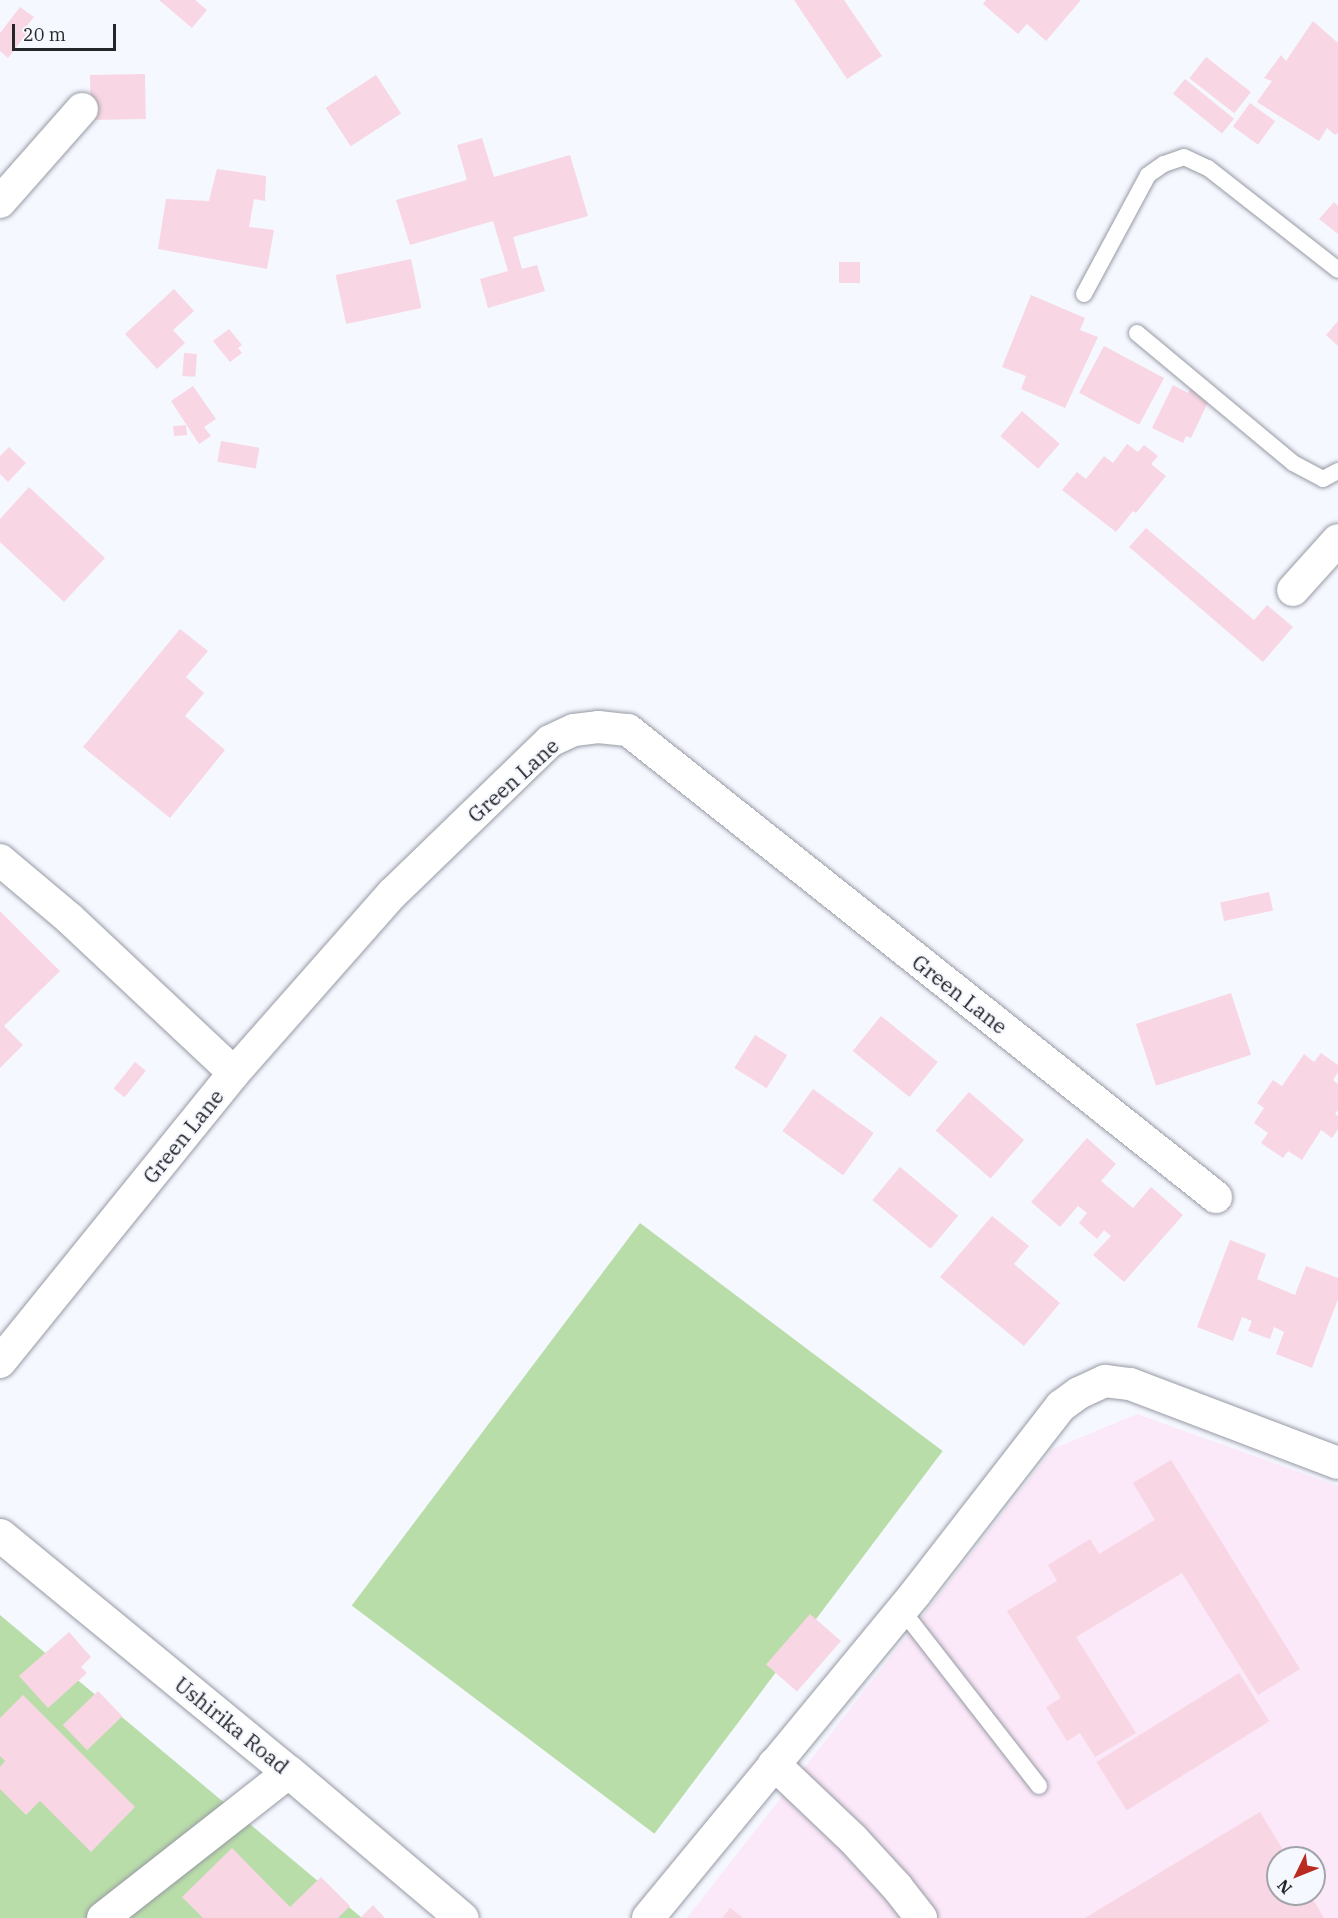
<!DOCTYPE html>
<style>
body{margin:0}
#map{position:relative;width:1338px;height:1918px;overflow:hidden;background:#f6f8ff;font-family:"IBM Plex Serif",serif}
div>[style]{position:absolute}
.education>*{inset:0;background:#fbe8f8}
.green>*{inset:0;background:#b9dda9;transform-origin:0 0}
.building>*{inset:0;background:#f8d6e3;transform-origin:0 0}
.roads{filter:drop-shadow(0 0 2px #979aa4) drop-shadow(0 0 2px #979aa4)}
.service>*{height:16px;margin:-8px;padding:0 8px;transform-origin:8px;border-radius:8px;background:#fff}
.minor>*{height:32px;margin:-16px;padding:0 16px;transform-origin:16px;border-radius:16px;background:#fff}
.tertiary>*{height:33px;margin:-16.5px;padding:0 16.5px;transform-origin:16.5px;border-radius:16.5px;background:#fff}
span{translate:-50% -50%;white-space:nowrap;text-align:center;line-height:1.15;-webkit-text-stroke:4.5px #f6f8ff;paint-order:stroke}
.street-label{font-size:21px;color:#25262a}
.north{position:absolute;left:1266px;top:1846px;width:60px;height:60px;box-sizing:border-box;background:#f6f8ff;border:2px solid #a2a4aa;border-radius:50%;rotate:227deg;font-size:16px;font-weight:700;line-height:24px;text-align:center;color:#25262a}
.north::after{content:'';display:block;margin:auto;width:21px;height:27px;background:#b92b21;clip-path:polygon(50% 0,100% 100%,50% 72%,0 100%)}
.scale{position:absolute;left:12px;top:24px;width:104px;height:27px;box-sizing:border-box;border:3px solid #25262a;border-top:0;padding-left:8px;font-size:18px;line-height:21px;white-space:nowrap;color:#25262a;-webkit-text-stroke:4px #f6f8ff;paint-order:stroke}
</style>
<div id="map">
<div class="education">
<div style="clip-path:polygon(evenodd,1137px 1414px,1338px 1486px,1338px 1918px,687px 1918px,1053px 1449px,1137px 1414px,1278px 1858px,1314px 1858px,1314px 1894px,1278px 1894px,1278px 1858px)"></div>
</div>
<div class="green">
<div style="left:640px;top:1223px;width:379px;height:479px;rotate:37deg"></div>
<div style="clip-path:polygon(0 1615px,362px 1918px,0 1918px)"></div>
</div>
<div class="building">
<div style="clip-path:polygon(159px 0,195px 0,207px 10px,192px 28px)"></div>
<div style="clip-path:polygon(794px 0,844px 0,882px 56px,847px 79px)"></div>
<div style="clip-path:polygon(986px 0,1081px 0,1046px 41px,1027px 24px,1018px 34px,983px 4px)"></div>
<div style="clip-path:polygon(20px 7px,34px 17px,25px 28px,29px 31px,8px 58px,0 51px,0 33px)"></div>
<div style="clip-path:polygon(1313px 21px,1338px 43px,1338px 133px,1335px 135px,1327px 128px,1319px 141px,1257px 102px,1272px 81px,1264px 78px,1281px 55px,1286px 61px)"></div>
<div style="left:1206px;top:57px;width:57px;height:27px;rotate:38deg"></div>
<div style="left:145px;top:74px;width:45px;height:55px;rotate:89deg"></div>
<div style="left:376px;top:75px;width:46px;height:60px;rotate:57deg"></div>
<div style="left:1185px;top:79px;width:63px;height:19px;rotate:39deg"></div>
<div style="left:1250px;top:103px;width:31px;height:29px;rotate:36deg"></div>
<div style="clip-path:polygon(482px 138px,494px 177px,570px 155px,588px 216px,513px 237px,522px 269px,537px 265px,545px 291px,488px 308px,480px 279px,508px 271px,493px 221px,410px 245px,396px 200px,467px 180px,457px 145px)"></div>
<div style="clip-path:polygon(217px 169px,266px 176px,265px 201px,254px 199px,249px 227px,274px 230px,267px 269px,158px 249px,166px 199px,209px 201px)"></div>
<div style="clip-path:polygon(1334px 202px,1338px 206px,1338px 234px,1319px 219px)"></div>
<div style="left:411px;top:259px;width:50px;height:77px;rotate:78deg"></div>
<div style="left:839px;top:262px;width:21px;height:21px"></div>
<div style="clip-path:polygon(174px 289px,194px 311px,173px 330px,185px 343px,157px 369px,125px 334px)"></div>
<div style="clip-path:polygon(1031px 295px,1085px 318px,1080px 330px,1098px 337px,1065px 408px,1021px 389px,1026px 376px,1002px 367px)"></div>
<div style="clip-path:polygon(1338px 321px,1338px 346px,1326px 335px)"></div>
<div style="clip-path:polygon(229px 329px,242px 345px,238px 348px,242px 353px,230px 362px,213px 341px)"></div>
<div style="left:1104px;top:346px;width:68px;height:53px;rotate:28deg"></div>
<div style="left:184px;top:353px;width:13px;height:23px;rotate:4deg"></div>
<div style="clip-path:polygon(1173px 385px,1188px 393px,1192px 386px,1211px 396px,1191px 438px,1186px 436px,1183px 443px,1152px 428px)"></div>
<div style="clip-path:polygon(193px 386px,216px 419px,204px 427px,211px 436px,199px 444px,171px 401px)"></div>
<div style="left:1022px;top:411px;width:50px;height:33px;rotate:41deg"></div>
<div style="left:186px;top:425px;width:10px;height:13px;rotate:84deg"></div>
<div style="left:221px;top:441px;width:39px;height:21px;rotate:10deg"></div>
<div style="clip-path:polygon(1127px 444px,1138px 452px,1144px 445px,1158px 456px,1151px 464px,1166px 476px,1136px 513px,1133px 511px,1116px 532px,1062px 490px,1077px 472px,1086px 479px,1104px 456px,1113px 463px)"></div>
<div style="clip-path:polygon(9px 447px,26px 463px,8px 482px,0 474px,0 456px)"></div>
<div style="clip-path:polygon(29px 487px,105px 558px,64px 602px,0 542px,0 519px)"></div>
<div style="clip-path:polygon(1146px 528px,1254px 620px,1267px 605px,1293px 627px,1263px 662px,1129px 547px)"></div>
<div style="clip-path:polygon(180px 629px,208px 651px,186px 677px,204px 693px,185px 716px,225px 750px,170px 818px,83px 747px)"></div>
<div style="left:1269px;top:892px;width:19px;height:50px;rotate:78deg"></div>
<div style="clip-path:polygon(0 911px,60px 971px,4px 1026px,23px 1045px,0 1068px)"></div>
<div style="left:1231px;top:993px;width:65px;height:100px;rotate:72deg"></div>
<div style="left:881px;top:1016px;width:73px;height:45px;rotate:39deg"></div>
<div style="left:755px;top:1035px;width:38px;height:39px;rotate:32deg"></div>
<div style="clip-path:polygon(1321px 1053px,1338px 1065px,1338px 1072px,1333px 1080px,1338px 1084px,1338px 1110px,1335px 1114px,1338px 1116px,1338px 1129px,1332px 1138px,1321px 1130px,1302px 1160px,1288px 1151px,1283px 1158px,1261px 1143px,1268px 1133px,1254px 1123px,1264px 1108px,1257px 1103px,1273px 1080px,1282px 1086px,1304px 1054px,1314px 1062px)"></div>
<div style="left:135px;top:1062px;width:14px;height:34px;rotate:39deg"></div>
<div style="left:813px;top:1089px;width:75px;height:52px;rotate:36deg"></div>
<div style="left:969px;top:1092px;width:73px;height:51px;rotate:41deg"></div>
<div style="clip-path:polygon(1087px 1138px,1116px 1164px,1101px 1181px,1133px 1208px,1151px 1187px,1183px 1215px,1124px 1282px,1093px 1255px,1111px 1236px,1104px 1230px,1097px 1239px,1079px 1223px,1087px 1213px,1078px 1206px,1060px 1227px,1031px 1202px)"></div>
<div style="left:900px;top:1167px;width:76px;height:43px;rotate:40deg"></div>
<div style="clip-path:polygon(992px 1216px,1029px 1246px,1014px 1264px,1060px 1303px,1024px 1346px,940px 1277px)"></div>
<div style="clip-path:polygon(1230px 1240px,1266px 1254px,1257px 1279px,1295px 1295px,1306px 1266px,1338px 1278px,1338px 1299px,1312px 1368px,1276px 1354px,1284px 1332px,1274px 1327px,1270px 1339px,1248px 1331px,1252px 1321px,1242px 1317px,1233px 1341px,1197px 1327px)"></div>
<div style="clip-path:polygon(1171px 1460px,1300px 1669px,1258px 1695px,1182px 1573px,1076px 1637px,1136px 1733px,1095px 1757px,1080px 1733px,1067px 1741px,1046px 1707px,1061px 1698px,1007px 1611px,1057px 1581px,1048px 1565px,1090px 1539px,1099px 1554px,1155px 1520px,1133px 1483px)"></div>
<div style="left:810px;top:1614px;width:41px;height:67px;rotate:41deg"></div>
<div style="clip-path:polygon(69px 1632px,91px 1657px,81px 1667px,87px 1673px,48px 1708px,19px 1676px)"></div>
<div style="left:1239px;top:1673px;width:57px;height:168px;rotate:58deg"></div>
<div style="left:98px;top:1691px;width:35px;height:49px;rotate:46deg"></div>
<div style="clip-path:polygon(23px 1695px,135px 1807px,91px 1852px,40px 1801px,26px 1815px,0 1789px,0 1767px,5px 1761px,0 1756px,0 1718px)"></div>
<div style="clip-path:polygon(1260px 1812px,1288px 1858px,1278px 1858px,1278px 1894px,1310px 1894px,1324px 1918px,1085px 1918px)"></div>
<div style="clip-path:polygon(232px 1848px,290px 1907px,321px 1877px,350px 1906px,338px 1918px,203px 1918px,182px 1897px)"></div>
<div style="clip-path:polygon(373px 1905px,385px 1918px,360px 1918px)"></div>
<div style="clip-path:polygon(730px 1908px,743px 1918px,722px 1918px)"></div>
</div>
<div class="roads">
<div class="service">
<div style="left:1084px;top:294px;width:135px;rotate:-61.7deg"></div>
<div style="left:1148px;top:175px;width:19px;rotate:-35deg"></div>
<div style="left:1164px;top:164px;width:21px;rotate:-19deg"></div>
<div style="left:1184px;top:157px;width:26px;rotate:25deg"></div>
<div style="left:1208px;top:168px;width:165px;rotate:38.1deg"></div>
<div style="left:1137px;top:333px;width:203px;rotate:39.8deg"></div>
<div style="left:1293px;top:463px;width:34px;rotate:28deg"></div>
<div style="left:1323px;top:479px;width:17px;rotate:-28deg"></div>
<div style="left:902px;top:1610px;width:223px;rotate:52.1deg"></div>
</div>
<div class="minor">
<div style="left:0;top:202px;width:124px;rotate:-48.6deg"></div>
<div style="left:1293px;top:590px;width:67px;rotate:-48deg"></div>
<div style="left:0;top:860px;width:90px;rotate:40deg"></div>
<div style="left:69px;top:918px;width:226px;rotate:43.2deg"></div>
<div style="left:0;top:1362px;width:372px;rotate:-51deg"></div>
<div style="left:234px;top:1073px;width:239px;rotate:-48.6deg"></div>
<div style="left:392px;top:894px;width:220px;rotate:-44.1deg"></div>
<div style="left:550px;top:741px;width:26px;rotate:-25deg"></div>
<div style="left:574px;top:730px;width:24px;rotate:-7deg"></div>
<div style="left:598px;top:727px;width:30px;rotate:6deg"></div>
<div style="left:628px;top:730px;width:751px;rotate:38.46deg"></div>
<div style="left:774px;top:1764px;width:109px;rotate:43.5deg"></div>
<div style="left:853px;top:1839px;width:65px;rotate:47.5deg"></div>
<div style="left:897px;top:1887px;width:39px;rotate:52deg"></div>
<div style="left:103px;top:1918px;width:236px;rotate:-38.1deg"></div>
<div style="left:648px;top:1918px;width:420px;rotate:-50.5deg"></div>
<div style="left:915px;top:1594px;width:238px;rotate:-52.2deg"></div>
<div style="left:1061px;top:1406px;width:22px;rotate:-36deg"></div>
<div style="left:1079px;top:1393px;width:29px;rotate:-25deg"></div>
<div style="left:1105px;top:1381px;width:25px;rotate:7deg"></div>
<div style="left:1130px;top:1384px;width:222px;rotate:20.8deg"></div>
</div>
<div class="tertiary">
<div style="left:0;top:1535px;width:374px;rotate:39.4deg"></div>
<div style="left:289px;top:1772px;width:226px;rotate:40.2deg"></div>
</div>
</div>
<div class="street-label">
<span style="left:513px;top:780px;rotate:-42deg">Green Lane</span>
<span style="left:960px;top:994px;rotate:38deg">Green Lane</span>
<span style="left:183px;top:1136px;rotate:-51deg">Green Lane</span>
<span style="left:232px;top:1725px;rotate:39deg">Ushirika Road</span>
</div>
<div class="north">N</div>
<div class="scale">20 m</div>
</div>
